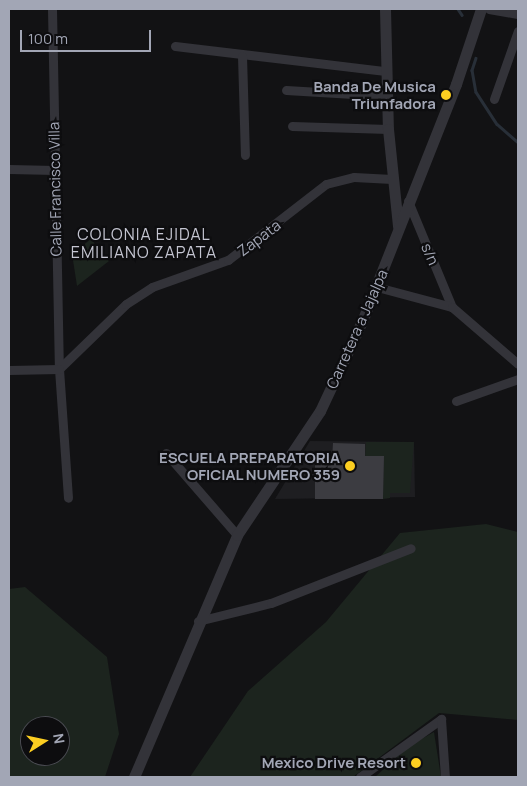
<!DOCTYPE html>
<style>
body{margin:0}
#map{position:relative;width:527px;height:786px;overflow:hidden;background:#121214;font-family:Manrope,sans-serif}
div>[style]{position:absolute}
.built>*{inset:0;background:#1e1e21}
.green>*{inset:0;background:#1c241e}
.stream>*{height:2.5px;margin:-1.25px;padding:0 1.25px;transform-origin:1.25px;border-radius:1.25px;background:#282f38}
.building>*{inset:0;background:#3c3c41}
.minor>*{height:9px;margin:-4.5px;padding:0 4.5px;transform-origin:4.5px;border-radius:4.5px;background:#333339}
.tertiary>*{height:11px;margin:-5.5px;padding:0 5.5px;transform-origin:5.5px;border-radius:5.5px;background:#333339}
.dots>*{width:14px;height:14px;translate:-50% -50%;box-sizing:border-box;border:2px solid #0d0d0f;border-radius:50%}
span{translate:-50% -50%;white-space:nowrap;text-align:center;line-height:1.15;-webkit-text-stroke:4.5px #0d0d0f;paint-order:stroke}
.poi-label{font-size:15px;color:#a2a6b5;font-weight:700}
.right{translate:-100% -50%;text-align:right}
.street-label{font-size:15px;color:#a2a6b5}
.neighbourhood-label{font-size:16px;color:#c4c5d1;letter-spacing:1px}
.frame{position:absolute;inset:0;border:10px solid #a2a6b5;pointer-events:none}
.north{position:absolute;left:20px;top:716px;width:50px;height:50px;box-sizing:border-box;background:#0d0d0f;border:1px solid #494a51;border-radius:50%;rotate:80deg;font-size:14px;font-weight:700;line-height:20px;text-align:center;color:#a2a6b5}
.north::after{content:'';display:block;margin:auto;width:18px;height:22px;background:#fcce21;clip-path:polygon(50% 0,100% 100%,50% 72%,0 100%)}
.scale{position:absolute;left:20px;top:30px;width:131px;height:22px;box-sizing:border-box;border:2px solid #a2a6b5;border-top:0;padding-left:6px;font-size:15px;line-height:18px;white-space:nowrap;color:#a2a6b5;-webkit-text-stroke:4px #0d0d0f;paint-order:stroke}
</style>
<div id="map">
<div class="built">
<div style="clip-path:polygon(310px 441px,414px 442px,415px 497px,275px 499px)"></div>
</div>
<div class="green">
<div style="clip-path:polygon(91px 239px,109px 261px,77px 286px,72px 254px)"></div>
<div style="clip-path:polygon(366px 442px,414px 442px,410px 493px,390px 493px,390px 498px,383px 499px,384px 456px,371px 456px,363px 499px)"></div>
<div style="clip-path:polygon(486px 524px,518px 532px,518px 720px,439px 713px,353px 777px,190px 777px,248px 691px,326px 622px,400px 533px)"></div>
<div style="clip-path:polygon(evenodd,25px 587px,107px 657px,119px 734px,105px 777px,9px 777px,9px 589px,25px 587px,30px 726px,60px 726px,60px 756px,30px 756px,30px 726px)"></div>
<div style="clip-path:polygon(434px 732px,441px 777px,375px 777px,409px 746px)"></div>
</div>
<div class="stream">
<div style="left:458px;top:9px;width:7px;rotate:56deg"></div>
<div style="left:476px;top:58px;width:13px;rotate:108deg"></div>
<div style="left:472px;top:70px;width:22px;rotate:80deg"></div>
<div style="left:476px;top:92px;width:38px;rotate:57deg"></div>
<div style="left:497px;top:124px;width:28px;rotate:41deg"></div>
</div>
<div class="building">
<div style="clip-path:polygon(333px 443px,365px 444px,365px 456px,384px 456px,383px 499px,315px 499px,315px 462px,332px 459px)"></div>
</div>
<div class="minor">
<div style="left:52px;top:9px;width:360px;rotate:88.9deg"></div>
<div style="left:59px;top:369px;width:129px;rotate:86deg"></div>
<div style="left:489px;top:9px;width:29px;rotate:10deg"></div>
<div style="left:175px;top:46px;width:212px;rotate:6.8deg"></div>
<div style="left:242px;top:56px;width:99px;rotate:88.3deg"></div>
<div style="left:286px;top:90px;width:101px;rotate:3.4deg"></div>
<div style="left:494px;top:99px;width:72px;rotate:-70.6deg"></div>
<div style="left:292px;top:126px;width:96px;rotate:1.8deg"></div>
<div style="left:9px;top:169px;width:46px;rotate:1.2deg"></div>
<div style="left:408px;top:201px;width:115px;rotate:67.5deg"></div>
<div style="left:377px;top:287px;width:78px;rotate:14.9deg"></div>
<div style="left:452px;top:307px;width:87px;rotate:40.8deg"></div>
<div style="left:59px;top:369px;width:93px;rotate:-44.1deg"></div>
<div style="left:126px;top:304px;width:31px;rotate:-33deg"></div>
<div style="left:152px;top:287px;width:81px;rotate:-19.6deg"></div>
<div style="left:228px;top:260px;width:124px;rotate:-37.8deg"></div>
<div style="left:326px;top:184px;width:29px;rotate:-14deg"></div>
<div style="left:354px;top:177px;width:38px;rotate:3deg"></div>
<div style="left:9px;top:370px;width:50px;rotate:-1.1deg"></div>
<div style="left:456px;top:401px;width:66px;rotate:-19.5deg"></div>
<div style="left:166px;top:453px;width:108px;rotate:49.1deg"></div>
<div style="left:198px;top:621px;width:75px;rotate:-13.9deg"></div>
<div style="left:271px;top:603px;width:150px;rotate:-21.4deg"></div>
<div style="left:360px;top:777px;width:100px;rotate:-35.6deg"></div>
<div style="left:441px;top:719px;width:58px;rotate:86.1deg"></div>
</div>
<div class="tertiary">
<div style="left:385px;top:9px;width:120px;rotate:88.6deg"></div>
<div style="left:388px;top:129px;width:98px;rotate:84.1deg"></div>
<div style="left:134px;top:777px;width:263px;rotate:-66.9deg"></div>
<div style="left:237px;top:535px;width:149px;rotate:-56.2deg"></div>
<div style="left:320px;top:411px;width:102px;rotate:-64.9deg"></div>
<div style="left:363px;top:319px;width:253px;rotate:-68.4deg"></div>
<div style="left:456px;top:84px;width:79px;rotate:-71.6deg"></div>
</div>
<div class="dots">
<div style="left:446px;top:95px;background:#fcce21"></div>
<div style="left:350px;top:466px;background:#fcce21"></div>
<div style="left:416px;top:763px;background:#fcce21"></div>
</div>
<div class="poi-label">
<span class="right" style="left:436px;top:95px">Banda De Musica<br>Triunfadora</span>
<span class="right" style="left:340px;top:466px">ESCUELA PREPARATORIA<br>OFICIAL NUMERO 359</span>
<span class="right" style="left:406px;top:763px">Mexico Drive Resort</span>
</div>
<div class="street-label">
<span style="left:55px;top:189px;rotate:-91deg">Calle Francisco Villa</span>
<span style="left:259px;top:238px;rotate:-37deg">Zapata</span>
<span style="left:430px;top:254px;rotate:67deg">s/n</span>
<span style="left:357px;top:329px;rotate:-66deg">Carretera a Jajalpa</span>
</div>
<div class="neighbourhood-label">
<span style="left:144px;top:243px">COLONIA EJIDAL<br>EMILIANO ZAPATA</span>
</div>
<div class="frame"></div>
<div class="north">N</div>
<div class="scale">100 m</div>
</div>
